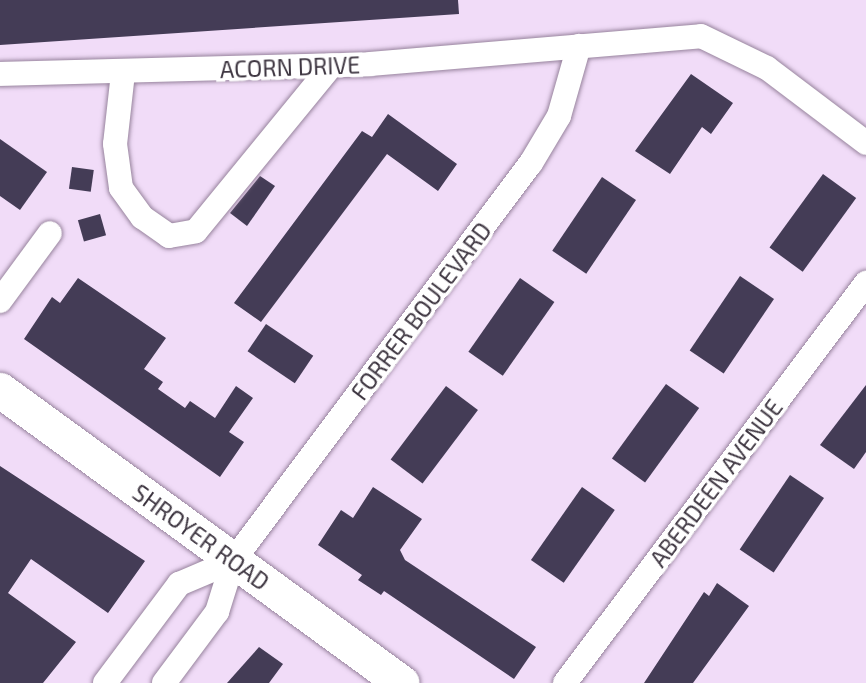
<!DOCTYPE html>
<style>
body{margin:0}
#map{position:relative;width:866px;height:683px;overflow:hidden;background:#f1dcf8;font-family:"Exo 2",sans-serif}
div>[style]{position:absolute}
.building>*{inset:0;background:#443c56;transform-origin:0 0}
.roads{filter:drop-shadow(0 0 2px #97839d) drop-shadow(0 0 2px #97839d)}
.minor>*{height:24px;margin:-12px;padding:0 12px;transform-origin:12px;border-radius:12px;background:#fff}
.secondary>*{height:35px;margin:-17.5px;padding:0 17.5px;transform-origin:17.5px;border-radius:17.5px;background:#fff}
span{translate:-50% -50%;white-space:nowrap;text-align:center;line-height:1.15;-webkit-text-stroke:7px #fff;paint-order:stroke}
.street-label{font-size:23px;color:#3d3540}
</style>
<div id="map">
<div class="building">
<div style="clip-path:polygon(0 0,458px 0,459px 14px,0 45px)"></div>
<div style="clip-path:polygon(691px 74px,733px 103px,711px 134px,702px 127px,670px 174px,635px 151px)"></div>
<div style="clip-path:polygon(388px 114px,457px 164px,438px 191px,387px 154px,261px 322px,234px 303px,362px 131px,372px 137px)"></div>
<div style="clip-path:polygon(0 139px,47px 172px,20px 210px,0 196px)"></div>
<div style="left:72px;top:167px;width:22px;height:22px;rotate:8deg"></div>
<div style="left:823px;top:174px;width:41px;height:91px;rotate:36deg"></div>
<div style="clip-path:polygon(260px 176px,275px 186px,247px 226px,230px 213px)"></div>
<div style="left:602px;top:177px;width:41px;height:89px;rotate:34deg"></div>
<div style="left:100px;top:214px;width:22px;height:23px;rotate:74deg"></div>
<div style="left:740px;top:276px;width:41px;height:90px;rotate:34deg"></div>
<div style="clip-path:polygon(78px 278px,166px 338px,144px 369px,163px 382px,158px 389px,185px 408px,190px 401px,215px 418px,236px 386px,253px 398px,229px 432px,244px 442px,220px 477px,24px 339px,52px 297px,60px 303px)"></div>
<div style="left:520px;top:278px;width:42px;height:90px;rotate:35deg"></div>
<div style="left:266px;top:324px;width:57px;height:33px;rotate:34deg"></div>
<div style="left:666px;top:384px;width:41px;height:92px;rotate:36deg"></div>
<div style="clip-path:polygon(866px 385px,866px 452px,854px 469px,820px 445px)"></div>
<div style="left:446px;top:386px;width:40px;height:92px;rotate:37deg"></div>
<div style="clip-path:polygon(0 466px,145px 561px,108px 613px,31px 559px,8px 593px,76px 642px,43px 683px,0 683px)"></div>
<div style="left:790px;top:475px;width:41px;height:90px;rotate:34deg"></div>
<div style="clip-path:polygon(373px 487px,422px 519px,400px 550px,405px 560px,536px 647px,514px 679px,384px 591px,381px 595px,358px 580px,362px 575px,318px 545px,341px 510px,353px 518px)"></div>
<div style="left:582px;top:487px;width:40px;height:89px;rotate:35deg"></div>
<div style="clip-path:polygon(717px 583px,749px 606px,693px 683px,644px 683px,704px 592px,709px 596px)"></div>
<div style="clip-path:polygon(259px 647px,283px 664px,269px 683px,227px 683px)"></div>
</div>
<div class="roads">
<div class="minor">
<div style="left:123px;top:73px;width:71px;rotate:96.4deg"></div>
<div style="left:115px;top:144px;width:44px;rotate:82.2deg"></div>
<div style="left:121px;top:188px;width:36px;rotate:54deg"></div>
<div style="left:142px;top:217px;width:33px;rotate:35deg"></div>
<div style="left:169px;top:236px;width:27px;rotate:-10deg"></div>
<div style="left:196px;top:231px;width:213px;rotate:-50.7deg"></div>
<div style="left:0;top:74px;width:370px;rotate:-1.5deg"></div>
<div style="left:370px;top:64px;width:332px;rotate:-4.8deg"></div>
<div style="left:701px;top:36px;width:73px;rotate:25.9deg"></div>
<div style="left:767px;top:68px;width:124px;rotate:37.1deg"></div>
<div style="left:0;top:301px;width:84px;rotate:-53.7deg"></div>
<div style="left:105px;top:683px;width:124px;rotate:-53.2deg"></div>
<div style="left:179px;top:584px;width:59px;rotate:-23.1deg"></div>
<div style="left:164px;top:683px;width:89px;rotate:-53.3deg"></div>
<div style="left:217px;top:612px;width:53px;rotate:-72.6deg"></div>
<div style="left:233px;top:561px;width:497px;rotate:-53.2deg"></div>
<div style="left:531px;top:163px;width:55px;rotate:-59.2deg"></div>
<div style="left:559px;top:116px;width:73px;rotate:-74.1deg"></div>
<div style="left:565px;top:683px;width:501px;rotate:-53.04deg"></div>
</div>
<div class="secondary">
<div style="left:0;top:390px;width:497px;rotate:36.1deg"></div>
</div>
</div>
<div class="street-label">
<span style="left:290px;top:67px;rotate:-2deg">ACORN DRIVE</span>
<span style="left:421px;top:311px;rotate:-53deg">FORRER BOULEVARD</span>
<span style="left:716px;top:483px;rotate:-53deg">ABERDEEN AVENUE</span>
<span style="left:201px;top:537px;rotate:36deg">SHROYER ROAD</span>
</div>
</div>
